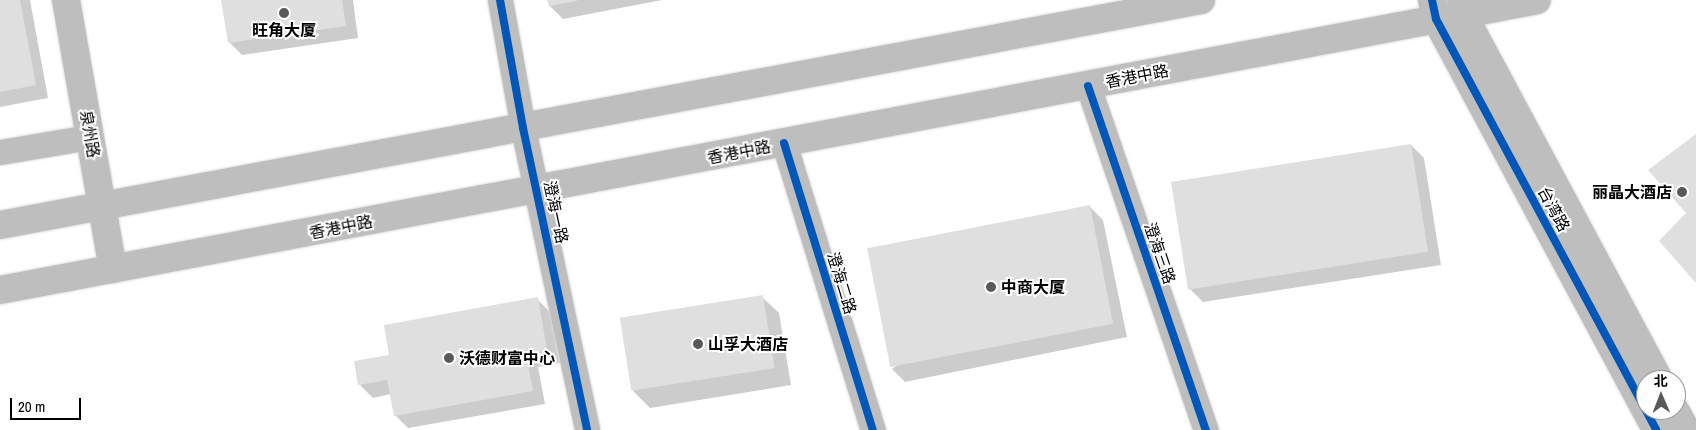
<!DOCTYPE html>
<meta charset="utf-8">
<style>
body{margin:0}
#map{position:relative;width:1696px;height:430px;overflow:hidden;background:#fff;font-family:"Archivo Narrow","Noto Sans SC",sans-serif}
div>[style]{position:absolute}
.shadow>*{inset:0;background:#0003}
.building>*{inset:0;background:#dfdfdf;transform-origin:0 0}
.roads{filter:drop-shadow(0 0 1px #dbdbdb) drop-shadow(0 0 1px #dbdbdb)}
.minor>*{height:25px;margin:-12.5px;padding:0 12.5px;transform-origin:12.5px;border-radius:12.5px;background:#bebebe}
.tertiary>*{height:28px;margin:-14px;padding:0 14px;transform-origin:14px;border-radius:14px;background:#bebebe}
.primary>*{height:28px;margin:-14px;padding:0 14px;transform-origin:14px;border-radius:14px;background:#bebebe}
.cycleway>*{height:8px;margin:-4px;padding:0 4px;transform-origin:4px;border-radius:4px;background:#0057b8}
.dots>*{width:14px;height:14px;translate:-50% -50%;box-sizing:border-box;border:2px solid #fff;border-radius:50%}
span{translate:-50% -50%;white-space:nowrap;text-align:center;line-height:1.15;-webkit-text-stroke:4px #fff;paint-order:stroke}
.poi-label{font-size:16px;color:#000;font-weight:700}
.right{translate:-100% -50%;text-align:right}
.left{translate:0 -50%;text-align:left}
.street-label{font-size:16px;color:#000}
.north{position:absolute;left:1636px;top:370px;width:50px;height:50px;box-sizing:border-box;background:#fff;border:1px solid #999;border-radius:50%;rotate:359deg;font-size:14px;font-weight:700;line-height:20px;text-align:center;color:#000}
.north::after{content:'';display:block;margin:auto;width:18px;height:22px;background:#595959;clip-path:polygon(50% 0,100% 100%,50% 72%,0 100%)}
.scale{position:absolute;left:10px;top:398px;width:71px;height:22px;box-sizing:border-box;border:2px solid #000;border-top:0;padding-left:6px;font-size:15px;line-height:18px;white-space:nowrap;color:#000;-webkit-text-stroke:4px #fff;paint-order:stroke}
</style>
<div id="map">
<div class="shadow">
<div style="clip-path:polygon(0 0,30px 0,48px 98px,0 107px)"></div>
<div style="clip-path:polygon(223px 0,353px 0,358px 38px,242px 55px,229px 42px)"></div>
<div style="clip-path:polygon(549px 0,662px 0,563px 19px,550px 6px)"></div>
<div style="clip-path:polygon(1411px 145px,1424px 158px,1441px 265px,1203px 302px,1190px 289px)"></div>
<div style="clip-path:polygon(1090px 207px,1103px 220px,1127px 337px,905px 382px,892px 369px)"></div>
<div style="clip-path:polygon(762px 297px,779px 313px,791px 385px,650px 408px,633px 391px)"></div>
<div style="clip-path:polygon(537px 299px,550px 312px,560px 363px,538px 367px,545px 404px,408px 428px,395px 415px,391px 394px,373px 398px,360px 385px,391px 356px)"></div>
</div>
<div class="building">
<div style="clip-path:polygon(0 0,20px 0,36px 85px,0 92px)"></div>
<div style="clip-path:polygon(221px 0,342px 0,346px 26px,228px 43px)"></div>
<div style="clip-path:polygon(547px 0,577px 0,577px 1px,549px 6px)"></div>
<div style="clip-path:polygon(1696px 134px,1696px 283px,1659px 241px,1686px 213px,1648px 170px)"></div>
<div style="left:1411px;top:144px;width:109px;height:243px;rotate:81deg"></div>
<div style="left:1090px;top:205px;width:121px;height:227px;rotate:79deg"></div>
<div style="left:763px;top:295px;width:74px;height:145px;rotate:81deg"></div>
<div style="clip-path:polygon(538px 297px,547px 350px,526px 354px,533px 391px,394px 416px,387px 380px,358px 385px,354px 361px,389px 355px,384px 325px)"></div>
</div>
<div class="roads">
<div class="minor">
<div style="left:500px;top:0;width:130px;rotate:79.8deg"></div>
<div style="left:523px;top:128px;width:309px;rotate:78deg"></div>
<div style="left:1088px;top:86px;width:364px;rotate:71.1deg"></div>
<div style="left:784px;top:143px;width:300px;rotate:72.8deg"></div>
<div style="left:0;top:152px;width:91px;rotate:-9.5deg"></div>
</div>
<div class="tertiary">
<div style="left:66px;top:0;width:273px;rotate:80.1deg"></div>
<div style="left:1432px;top:0;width:19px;rotate:78deg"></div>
<div style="left:1436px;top:19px;width:466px;rotate:61.8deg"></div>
<div style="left:1461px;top:0;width:14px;rotate:82deg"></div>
<div style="left:1463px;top:14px;width:415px;rotate:61.8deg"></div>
<div style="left:1675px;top:410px;width:23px;rotate:61deg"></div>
</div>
<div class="primary">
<div style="left:0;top:225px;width:1222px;rotate:-10.61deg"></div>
<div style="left:0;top:290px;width:1564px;rotate:-10.68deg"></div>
</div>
</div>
<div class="cycleway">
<div style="left:500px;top:0;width:130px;rotate:79.8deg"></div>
<div style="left:523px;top:128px;width:309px;rotate:78deg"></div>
<div style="left:1432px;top:0;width:19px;rotate:78deg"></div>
<div style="left:1436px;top:19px;width:466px;rotate:61.8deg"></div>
<div style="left:1088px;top:86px;width:364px;rotate:71.1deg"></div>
<div style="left:784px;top:143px;width:300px;rotate:72.8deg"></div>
</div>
<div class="dots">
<div style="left:284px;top:13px;background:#595959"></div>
<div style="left:1682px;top:192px;background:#595959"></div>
<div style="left:991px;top:287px;background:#595959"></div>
<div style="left:698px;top:344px;background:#595959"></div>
<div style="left:449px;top:358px;background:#595959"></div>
</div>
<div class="poi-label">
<span style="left:284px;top:30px">旺角大厦</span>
<span class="right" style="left:1672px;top:192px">丽晶大酒店</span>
<span class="left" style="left:1001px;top:287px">中商大厦</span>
<span class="left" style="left:708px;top:344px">山孚大酒店</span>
<span class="left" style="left:459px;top:358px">沃德财富中心</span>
</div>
<div class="street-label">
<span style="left:1137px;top:76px;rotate:-11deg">香港中路</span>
<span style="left:90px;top:134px;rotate:80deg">泉州路</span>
<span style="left:739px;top:152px;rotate:-11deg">香港中路</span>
<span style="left:1554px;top:209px;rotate:62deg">台湾路</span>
<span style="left:556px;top:212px;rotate:78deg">澄海一路</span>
<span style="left:341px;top:227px;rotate:-11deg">香港中路</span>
<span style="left:1160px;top:253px;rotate:71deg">澄海三路</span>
<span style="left:842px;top:283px;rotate:73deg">澄海二路</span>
</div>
<div class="north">北</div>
<div class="scale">20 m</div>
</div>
